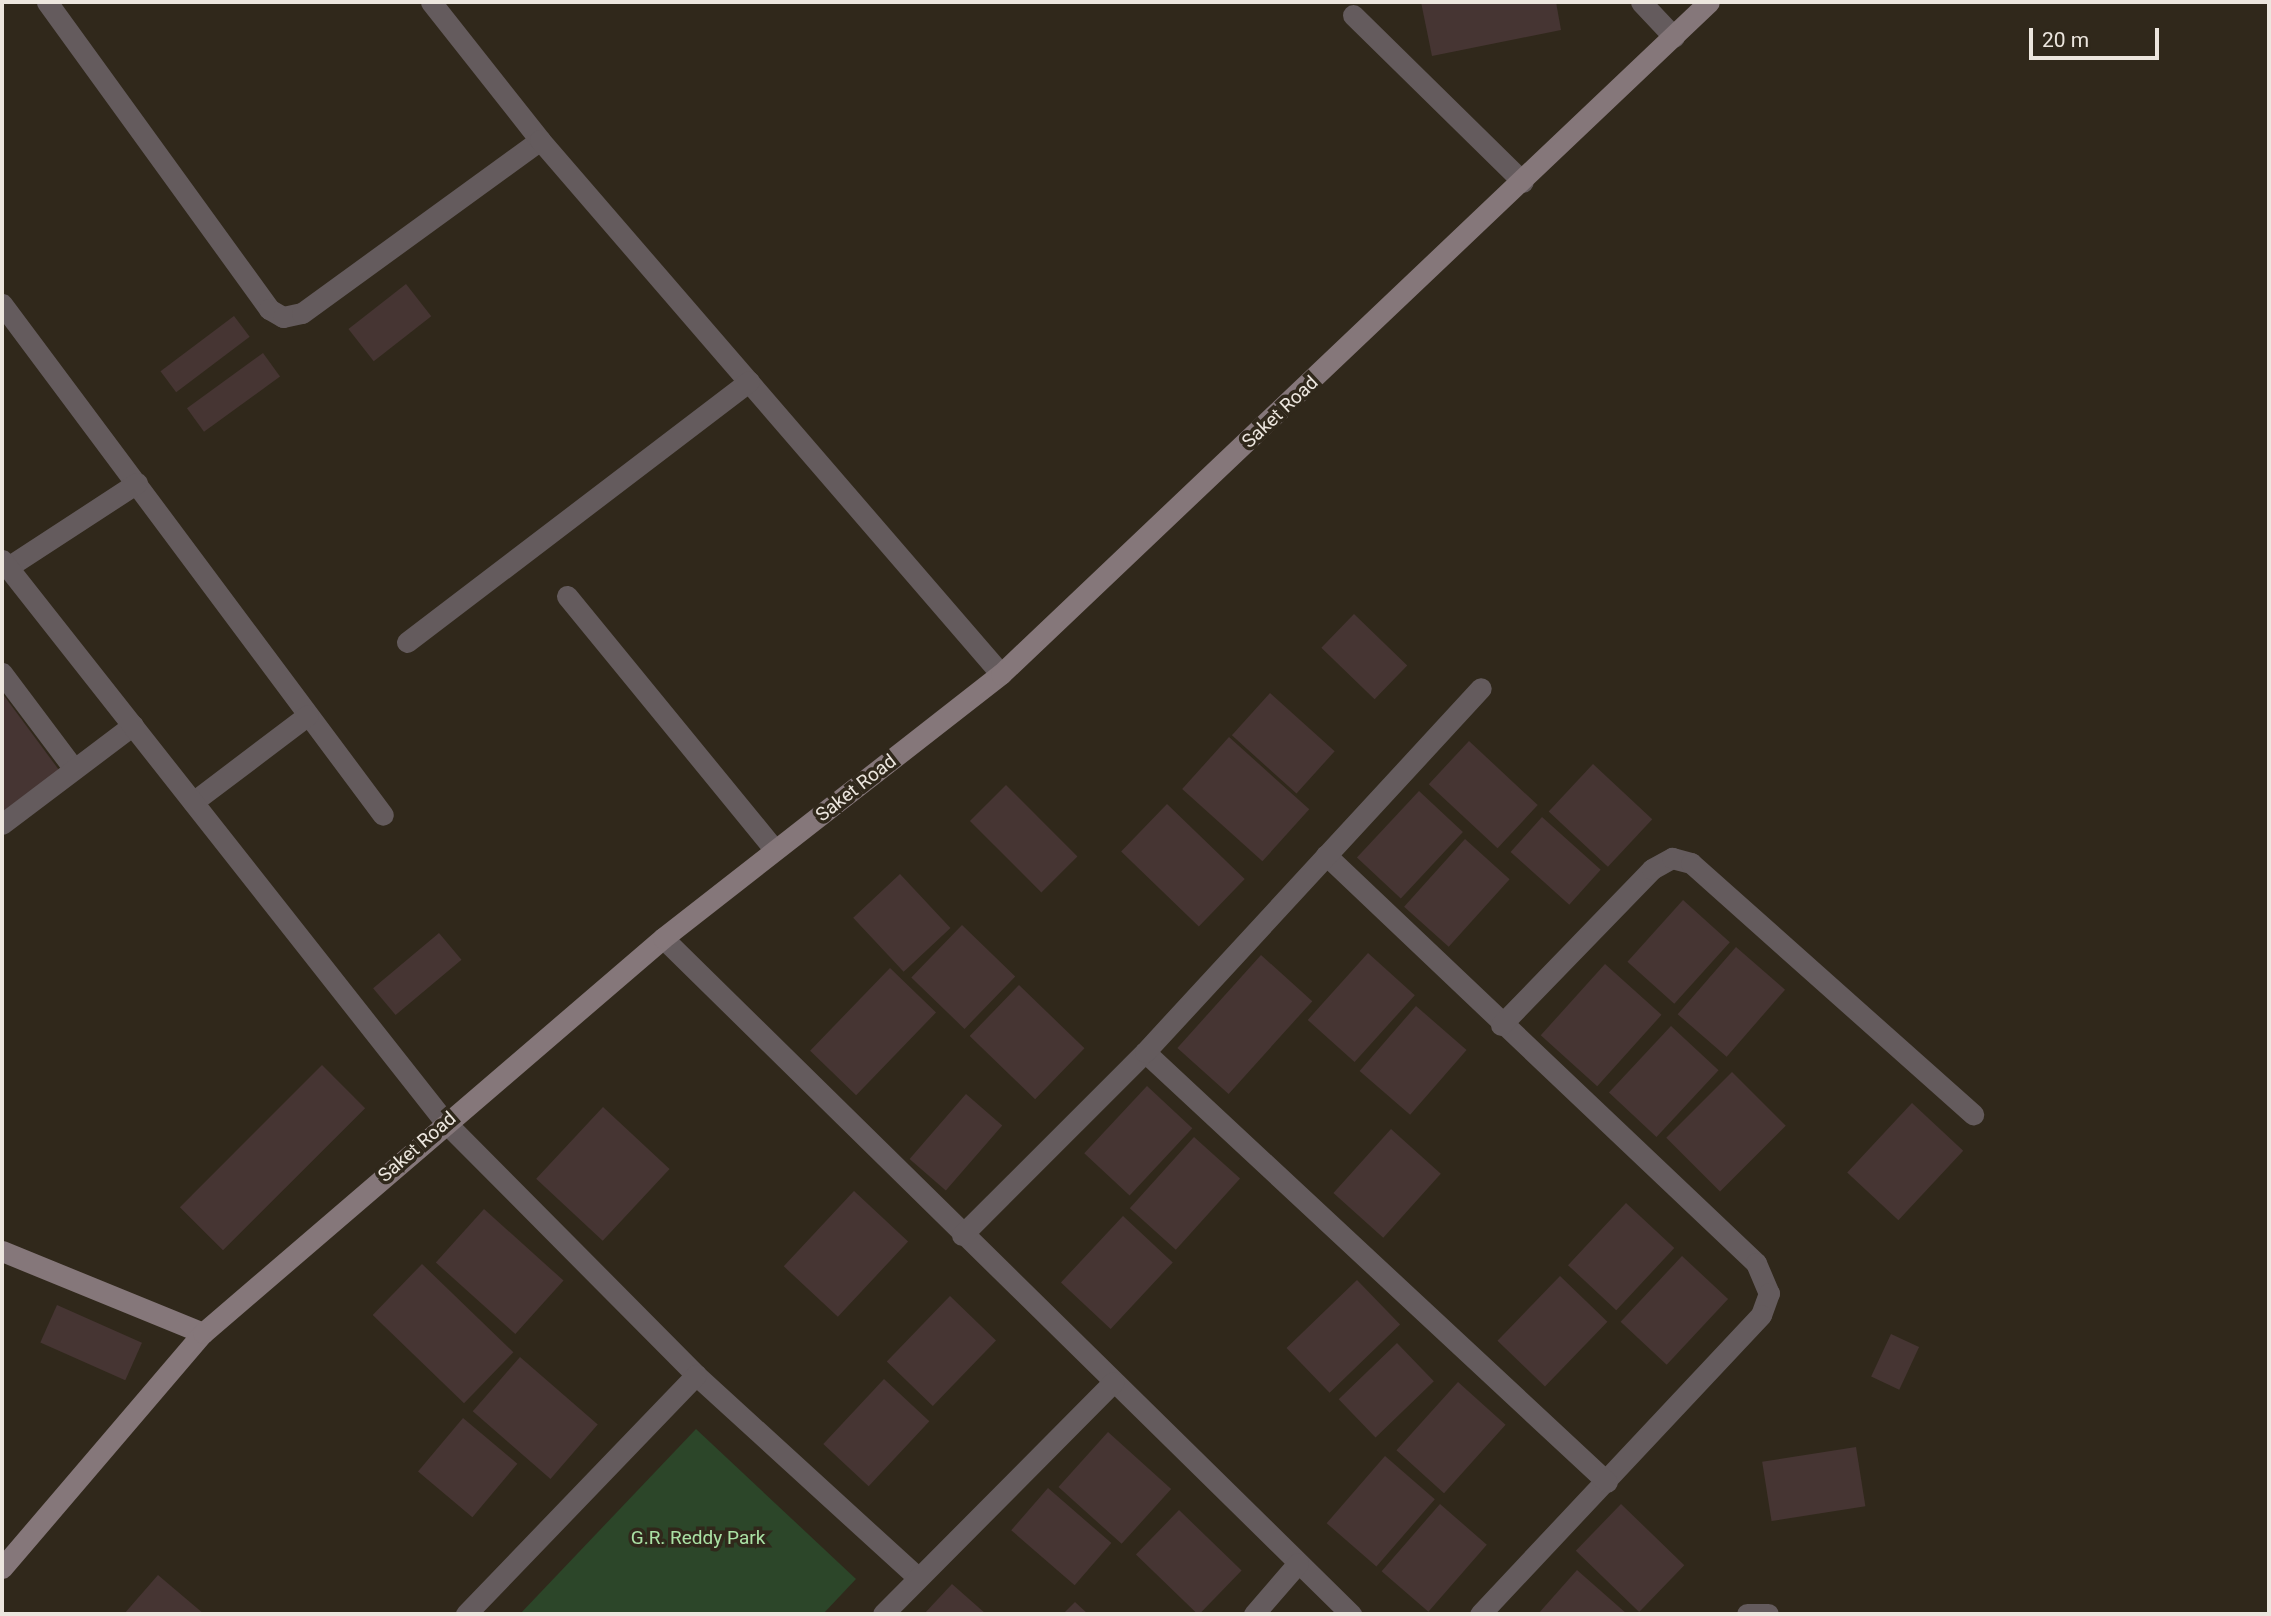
<!DOCTYPE html>
<style>
body{margin:0}
#map{position:relative;width:2271px;height:1616px;overflow:hidden;background:#30281b;font-family:Roboto,sans-serif}
div>[style]{position:absolute}
.green>*{inset:0;background:#2c4629}
.building>*{inset:0;background:#463533;transform-origin:0 0}
.lane>*{height:21px;margin:-10.5px;padding:0 10.5px;transform-origin:10.5px;border-radius:10.5px;background:#645b5d}
.street>*{height:21px;margin:-10.5px;padding:0 10.5px;transform-origin:10.5px;border-radius:10.5px;background:#645b5d}
.secondary>*{height:21px;margin:-10.5px;padding:0 10.5px;transform-origin:10.5px;border-radius:10.5px;background:#85777a}
span{translate:-50% -50%;white-space:nowrap;text-align:center;line-height:1.15;-webkit-text-stroke:7px #30281b;paint-order:stroke}
.street-label{font-size:19px;color:#ece6de}
.park-label{font-size:19px;color:#aae1a4}
.frame{position:absolute;inset:0;border:4px solid #ece6de;pointer-events:none}
.scale{position:absolute;left:2029px;top:28px;width:130px;height:32px;box-sizing:border-box;border:4px solid #ece6de;border-top:0;padding-left:9px;font-size:21px;line-height:24px;white-space:nowrap;color:#ece6de;-webkit-text-stroke:5px #30281b;paint-order:stroke}
</style>
<div id="map">
<div class="green">
<div style="clip-path:polygon(696px 1429px,856px 1579px,823px 1614px,520px 1614px)"></div>
</div>
<div class="building">
<div style="clip-path:polygon(1421px 2px,1556px 2px,1561px 30px,1432px 56px)"></div>
<div style="left:406px;top:284px;width:41px;height:73px;rotate:52deg"></div>
<div style="left:234px;top:316px;width:26px;height:92px;rotate:53deg"></div>
<div style="left:263px;top:353px;width:29px;height:94px;rotate:54deg"></div>
<div style="left:1354px;top:614px;width:74px;height:47px;rotate:44deg"></div>
<div style="clip-path:polygon(2px 693px,59px 770px,2px 812px)"></div>
<div style="left:1270px;top:693px;width:87px;height:57px;rotate:42deg"></div>
<div style="left:1229px;top:737px;width:108px;height:70px;rotate:42deg"></div>
<div style="left:1469px;top:741px;width:94px;height:59px;rotate:43deg"></div>
<div style="left:1593px;top:764px;width:81px;height:65px;rotate:43deg"></div>
<div style="left:1006px;top:785px;width:101px;height:51px;rotate:45deg"></div>
<div style="left:1419px;top:791px;width:60px;height:91px;rotate:43deg"></div>
<div style="left:1167px;top:804px;width:108px;height:66px;rotate:44deg"></div>
<div style="left:1542px;top:817px;width:79px;height:47px;rotate:42deg"></div>
<div style="left:1465px;top:839px;width:60px;height:91px;rotate:42deg"></div>
<div style="left:900px;top:874px;width:74px;height:64px;rotate:47deg"></div>
<div style="left:1683px;top:900px;width:63px;height:83px;rotate:42deg"></div>
<div style="left:962px;top:925px;width:74px;height:73px;rotate:44deg"></div>
<div style="left:439px;top:933px;width:35px;height:86px;rotate:50deg"></div>
<div style="left:1736px;top:947px;width:65px;height:89px;rotate:41deg"></div>
<div style="left:1368px;top:953px;width:63px;height:90px;rotate:42deg"></div>
<div style="left:1261px;top:955px;width:69px;height:125px;rotate:42deg"></div>
<div style="left:1605px;top:964px;width:76px;height:96px;rotate:42deg"></div>
<div style="left:890px;top:968px;width:64px;height:115px;rotate:44deg"></div>
<div style="left:1019px;top:985px;width:91px;height:71px;rotate:44deg"></div>
<div style="left:1416px;top:1006px;width:67px;height:86px;rotate:41deg"></div>
<div style="left:1671px;top:1026px;width:65px;height:91px;rotate:43deg"></div>
<div style="left:322px;top:1065px;width:61px;height:201px;rotate:45deg"></div>
<div style="left:1732px;top:1072px;width:76px;height:93px;rotate:45deg"></div>
<div style="left:1147px;top:1086px;width:62px;height:92px;rotate:43deg"></div>
<div style="left:966px;top:1094px;width:48px;height:86px;rotate:41deg"></div>
<div style="left:1912px;top:1103px;width:70px;height:95px;rotate:43deg"></div>
<div style="left:603px;top:1107px;width:91px;height:98px;rotate:43deg"></div>
<div style="left:1391px;top:1129px;width:67px;height:86px;rotate:42deg"></div>
<div style="left:1194px;top:1137px;width:62px;height:96px;rotate:42deg"></div>
<div style="left:854px;top:1191px;width:74px;height:103px;rotate:43deg"></div>
<div style="left:1626px;top:1203px;width:66px;height:85px;rotate:43deg"></div>
<div style="left:484px;top:1209px;width:107px;height:72px;rotate:42deg"></div>
<div style="left:1123px;top:1216px;width:68px;height:91px;rotate:43deg"></div>
<div style="left:1682px;top:1256px;width:63px;height:90px;rotate:43deg"></div>
<div style="left:422px;top:1264px;width:127px;height:71px;rotate:44deg"></div>
<div style="left:1560px;top:1276px;width:66px;height:90px;rotate:44deg"></div>
<div style="left:1357px;top:1280px;width:62px;height:98px;rotate:46deg"></div>
<div style="left:950px;top:1296px;width:64px;height:91px;rotate:44deg"></div>
<div style="left:57px;top:1305px;width:93px;height:41px;rotate:24deg"></div>
<div style="left:1891px;top:1334px;width:31px;height:47px;rotate:25deg"></div>
<div style="left:1397px;top:1343px;width:53px;height:81px;rotate:46deg"></div>
<div style="left:520px;top:1357px;width:103px;height:72px;rotate:41deg"></div>
<div style="left:884px;top:1379px;width:62px;height:89px;rotate:43deg"></div>
<div style="left:1458px;top:1382px;width:64px;height:92px;rotate:42deg"></div>
<div style="left:463px;top:1418px;width:71px;height:70px;rotate:40deg"></div>
<div style="left:1108px;top:1432px;width:85px;height:74px;rotate:42deg"></div>
<div style="left:1856px;top:1447px;width:60px;height:95px;rotate:81deg"></div>
<div style="left:1385px;top:1456px;width:66px;height:89px;rotate:41deg"></div>
<div style="left:1048px;top:1488px;width:84px;height:56px;rotate:41deg"></div>
<div style="left:1440px;top:1504px;width:62px;height:89px;rotate:41deg"></div>
<div style="left:1621px;top:1504px;width:88px;height:65px;rotate:44deg"></div>
<div style="left:1179px;top:1510px;width:87px;height:62px;rotate:44deg"></div>
<div style="clip-path:polygon(1577px 1570px,1627px 1614px,1538px 1614px)"></div>
<div style="clip-path:polygon(158px 1575px,204px 1614px,124px 1614px)"></div>
<div style="clip-path:polygon(952px 1584px,986px 1614px,924px 1614px)"></div>
<div style="clip-path:polygon(1075px 1602px,1088px 1614px,1063px 1614px)"></div>
</div>
<div class="lane">
<div style="left:1641px;top:2px;width:48px;rotate:46.7deg"></div>
<div style="left:1353px;top:15px;width:238px;rotate:44.5deg"></div>
<div style="left:2px;top:304px;width:637px;rotate:53.29deg"></div>
<div style="left:8px;top:567px;width:154px;rotate:-33.1deg"></div>
<div style="left:567px;top:596px;width:328px;rotate:50.7deg"></div>
<div style="left:2px;top:673px;width:120px;rotate:53.1deg"></div>
<div style="left:193px;top:802px;width:144px;rotate:-37.1deg"></div>
<div style="left:2px;top:824px;width:164px;rotate:-37.1deg"></div>
</div>
<div class="street">
<div style="left:47px;top:2px;width:379px;rotate:54.1deg"></div>
<div style="left:269px;top:309px;width:16px;rotate:30deg"></div>
<div style="left:283px;top:317px;width:19px;rotate:-12deg"></div>
<div style="left:302px;top:313px;width:294px;rotate:-36deg"></div>
<div style="left:431px;top:2px;width:176px;rotate:51.7deg"></div>
<div style="left:540px;top:140px;width:705px;rotate:49.2deg"></div>
<div style="left:2px;top:560px;width:716px;rotate:51.75deg"></div>
<div style="left:445px;top:1122px;width:356px;rotate:45.2deg"></div>
<div style="left:696px;top:1375px;width:299px;rotate:42.4deg"></div>
<div style="left:407px;top:642px;width:430px;rotate:-37.3deg"></div>
<div style="left:1326px;top:855px;width:593px;rotate:43.5deg"></div>
<div style="left:1756px;top:1263px;width:33px;rotate:67deg"></div>
<div style="left:1769px;top:1293px;width:23px;rotate:110deg"></div>
<div style="left:1761px;top:1315px;width:410px;rotate:133.2deg"></div>
<div style="left:663px;top:938px;width:965px;rotate:44.5deg"></div>
<div style="left:1501px;top:1025px;width:217px;rotate:-45.9deg"></div>
<div style="left:1652px;top:869px;width:23px;rotate:-29deg"></div>
<div style="left:1672px;top:858px;width:20px;rotate:15deg"></div>
<div style="left:1691px;top:863px;width:378px;rotate:41.7deg"></div>
<div style="left:1145px;top:1052px;width:631px;rotate:42.95deg"></div>
<div style="left:962px;top:1235px;width:259px;rotate:-45deg"></div>
<div style="left:1145px;top:1052px;width:495px;rotate:-47.3deg"></div>
<div style="left:466px;top:1614px;width:332px;rotate:-46.1deg"></div>
<div style="left:883px;top:1614px;width:327px;rotate:-45.2deg"></div>
<div style="left:1254px;top:1614px;width:67px;rotate:-49.2deg"></div>
<div style="left:1747px;top:1614px;width:21px"></div>
</div>
<div class="secondary">
<div style="left:2px;top:1251px;width:217px;rotate:22.2deg"></div>
<div style="left:2px;top:1568px;width:309px;rotate:-49.5deg"></div>
<div style="left:203px;top:1333px;width:606px;rotate:-40.65deg"></div>
<div style="left:663px;top:938px;width:429px;rotate:-38deg"></div>
<div style="left:1001px;top:674px;width:976px;rotate:-43.51deg"></div>
</div>
<div class="street-label">
<span style="left:1280px;top:412px;rotate:-43deg">Saket Road</span>
<span style="left:856px;top:788px;rotate:-38deg">Saket Road</span>
<span style="left:417px;top:1147px;rotate:-41deg">Saket Road</span>
</div>
<div class="park-label">
<span style="left:698px;top:1538px">G.R. Reddy Park</span>
</div>
<div class="frame"></div>
<div class="scale">20 m</div>
</div>
